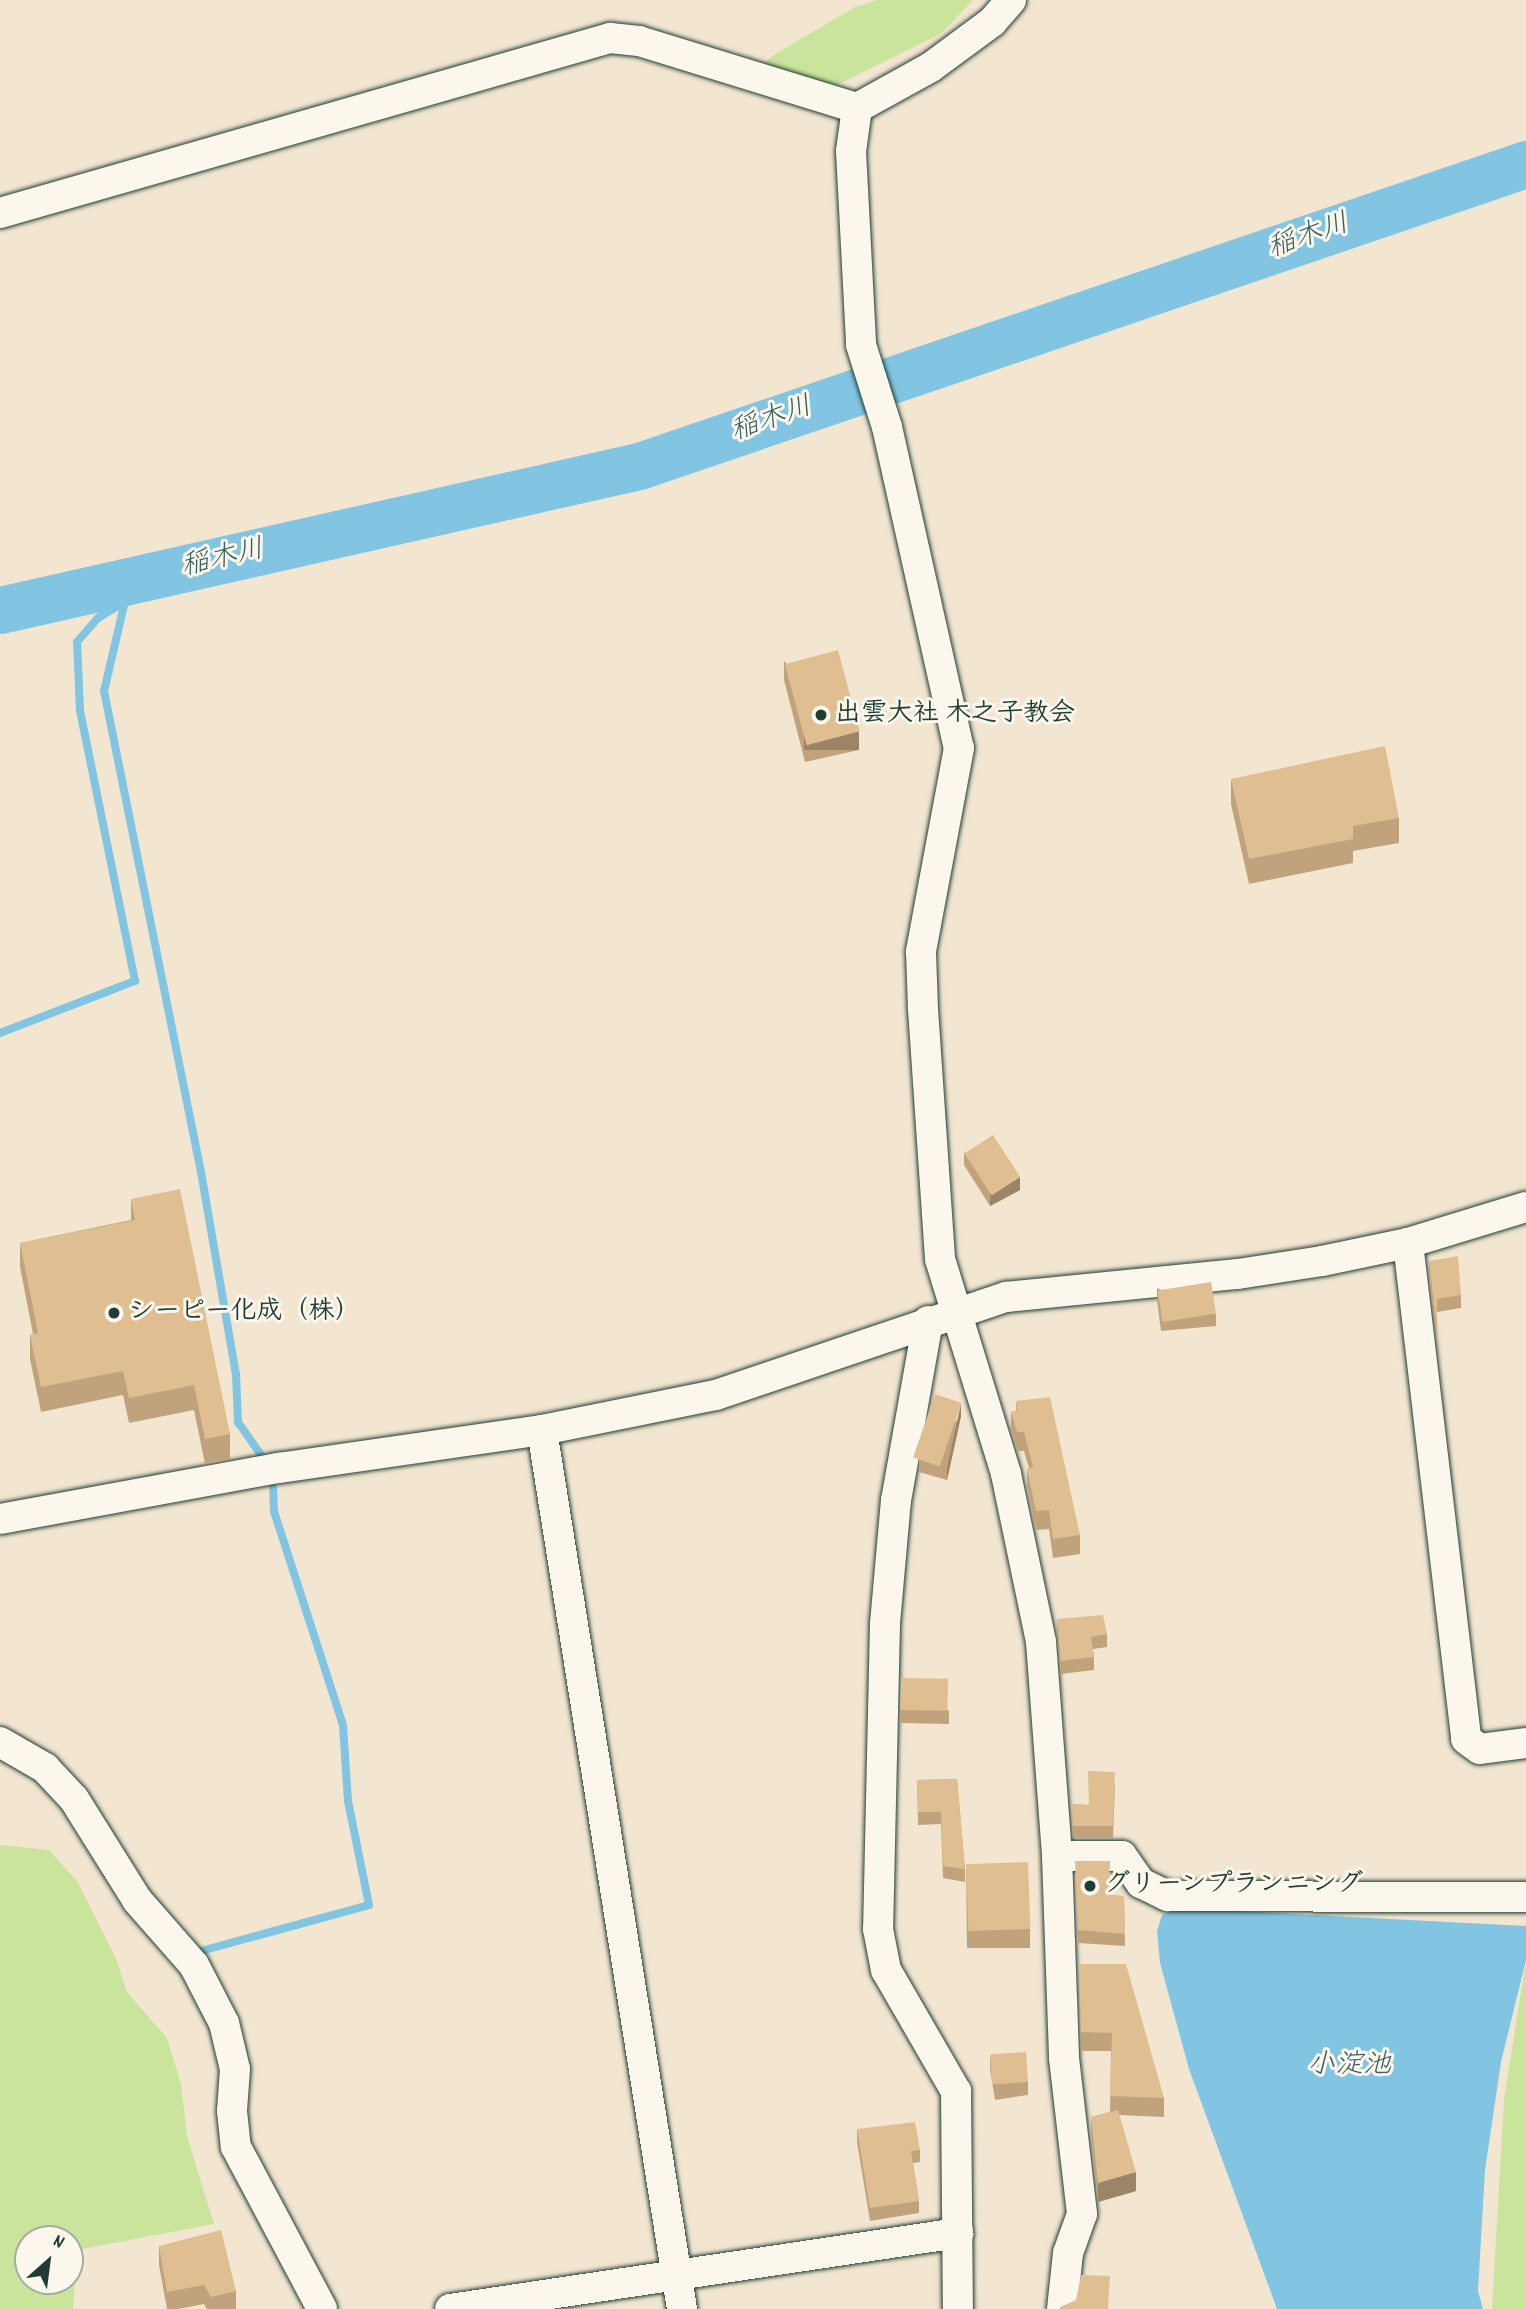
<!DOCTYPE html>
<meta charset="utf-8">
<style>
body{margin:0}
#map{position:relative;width:1526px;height:2309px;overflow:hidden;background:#f3e6d1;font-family:Dekko,"Klee One",sans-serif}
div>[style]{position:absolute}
.green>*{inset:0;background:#cae49b}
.water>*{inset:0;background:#82c5e3}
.stream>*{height:8px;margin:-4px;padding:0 4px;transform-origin:4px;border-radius:4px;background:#82c5e3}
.river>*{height:47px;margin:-23.5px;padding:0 23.5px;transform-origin:23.5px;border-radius:23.5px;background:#82c5e3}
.roads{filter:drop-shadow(0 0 2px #1f3d34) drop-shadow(0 0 2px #1f3d34)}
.minor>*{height:30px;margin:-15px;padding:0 15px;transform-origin:15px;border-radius:15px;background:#fbf7ec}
.wall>*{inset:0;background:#c0a37d}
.shaded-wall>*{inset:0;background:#9c8566;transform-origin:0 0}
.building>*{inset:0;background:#dfbe91;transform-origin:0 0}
.dots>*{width:19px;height:19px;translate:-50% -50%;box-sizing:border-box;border:4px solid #fbf7ec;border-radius:50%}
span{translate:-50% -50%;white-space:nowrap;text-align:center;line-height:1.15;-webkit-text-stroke:6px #fbf7ec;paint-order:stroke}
.poi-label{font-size:26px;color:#1f3d34;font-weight:700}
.left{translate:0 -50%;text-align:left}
.water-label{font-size:28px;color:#385f60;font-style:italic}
.north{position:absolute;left:14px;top:2225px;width:70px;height:70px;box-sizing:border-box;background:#fbf7ec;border:2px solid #a3ada2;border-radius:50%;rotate:28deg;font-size:19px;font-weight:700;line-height:28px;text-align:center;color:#1f3d34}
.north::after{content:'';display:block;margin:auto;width:24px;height:32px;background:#1f3d34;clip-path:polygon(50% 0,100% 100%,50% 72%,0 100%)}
</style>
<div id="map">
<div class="green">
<div style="clip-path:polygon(877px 0,973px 0,942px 33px,825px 91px,757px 71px,772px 56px,855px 7px)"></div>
<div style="clip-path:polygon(evenodd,0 1845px,49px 1850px,77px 1881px,117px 1961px,127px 1992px,167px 2038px,181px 2084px,187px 2136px,214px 2224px,77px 2250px,73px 2309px,0 2309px,0 1845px,28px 2239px,70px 2239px,70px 2281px,28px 2281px,28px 2239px)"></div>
<div style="clip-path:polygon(1526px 1960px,1526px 2309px,1492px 2309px,1504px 2099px)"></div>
</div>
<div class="water">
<div style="clip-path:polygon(1181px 1908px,1526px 1926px,1526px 1960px,1501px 2062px,1485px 2170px,1478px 2291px,1483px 2309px,1277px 2309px,1189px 2069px,1160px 1963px,1157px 1931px,1162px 1915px)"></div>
</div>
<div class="stream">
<div style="left:125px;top:601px;width:92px;rotate:103.1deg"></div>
<div style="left:104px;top:691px;width:491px;rotate:78.6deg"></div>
<div style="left:201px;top:1172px;width:205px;rotate:80.2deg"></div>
<div style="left:236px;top:1374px;width:48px;rotate:87.6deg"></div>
<div style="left:238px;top:1422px;width:40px;rotate:55.1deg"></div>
<div style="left:0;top:1033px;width:145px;rotate:-21.1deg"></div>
<div style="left:135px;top:981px;width:277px;rotate:-101.5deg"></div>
<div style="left:80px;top:710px;width:68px;rotate:-92.5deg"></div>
<div style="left:77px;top:642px;width:32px;rotate:-49deg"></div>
<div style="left:98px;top:618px;width:90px;rotate:-31.4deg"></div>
<div style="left:201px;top:1951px;width:174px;rotate:-15.3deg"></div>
<div style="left:369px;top:1905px;width:106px;rotate:-101.4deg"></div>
<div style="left:348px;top:1801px;width:76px;rotate:-93.8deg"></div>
<div style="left:343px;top:1725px;width:224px;rotate:-107.9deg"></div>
<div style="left:274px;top:1512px;width:24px;rotate:-92deg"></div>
</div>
<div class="river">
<div style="left:0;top:610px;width:655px;rotate:-12.7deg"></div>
<div style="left:639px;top:466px;width:937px;rotate:-18.8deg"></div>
</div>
<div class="roads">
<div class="minor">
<div style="left:857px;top:108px;width:43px;rotate:97.9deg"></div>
<div style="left:851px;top:151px;width:194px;rotate:87deg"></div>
<div style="left:861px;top:345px;width:86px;rotate:72.4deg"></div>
<div style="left:887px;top:427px;width:329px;rotate:77.4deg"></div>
<div style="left:959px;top:748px;width:208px;rotate:100.6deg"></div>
<div style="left:921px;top:952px;width:57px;rotate:88deg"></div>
<div style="left:923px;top:1009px;width:251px;rotate:86.1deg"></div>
<div style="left:940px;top:1259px;width:225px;rotate:72.9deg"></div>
<div style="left:1006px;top:1474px;width:172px;rotate:78.2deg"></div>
<div style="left:1041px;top:1642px;width:215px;rotate:85.7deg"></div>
<div style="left:1057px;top:1856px;width:202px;rotate:88deg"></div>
<div style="left:1064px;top:2058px;width:157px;rotate:83.4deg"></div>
<div style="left:1082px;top:2214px;width:41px;rotate:109.7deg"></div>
<div style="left:1068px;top:2253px;width:56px;rotate:96.1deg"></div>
<div style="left:0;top:213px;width:635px;rotate:-16.01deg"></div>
<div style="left:610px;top:38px;width:29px;rotate:6deg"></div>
<div style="left:639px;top:41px;width:228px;rotate:17.1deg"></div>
<div style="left:857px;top:108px;width:85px;rotate:-29deg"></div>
<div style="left:931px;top:67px;width:76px;rotate:-36.4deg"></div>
<div style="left:992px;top:22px;width:29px;rotate:-49deg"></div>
<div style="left:1408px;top:1243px;width:499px;rotate:83.3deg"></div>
<div style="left:1466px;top:1739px;width:17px;rotate:36deg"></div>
<div style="left:1480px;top:1749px;width:46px;rotate:-7.4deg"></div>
<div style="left:928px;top:1321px;width:182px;rotate:100.1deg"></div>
<div style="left:896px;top:1500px;width:124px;rotate:95.1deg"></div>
<div style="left:885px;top:1624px;width:305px;rotate:91.3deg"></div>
<div style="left:878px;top:1929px;width:42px;rotate:79deg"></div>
<div style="left:886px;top:1970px;width:140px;rotate:60deg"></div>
<div style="left:956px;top:2091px;width:218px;rotate:89.5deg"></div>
<div style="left:542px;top:1430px;width:890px;rotate:80.95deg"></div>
<div style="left:0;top:1519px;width:284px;rotate:-10.4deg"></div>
<div style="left:279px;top:1468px;width:266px;rotate:-8.2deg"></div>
<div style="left:542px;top:1430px;width:177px;rotate:-11.4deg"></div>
<div style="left:716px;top:1395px;width:306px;rotate:-18.7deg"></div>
<div style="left:1006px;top:1297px;width:233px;rotate:-5.7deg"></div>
<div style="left:1238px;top:1274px;width:85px;rotate:-8.8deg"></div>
<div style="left:1322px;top:1261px;width:88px;rotate:-11.8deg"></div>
<div style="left:1408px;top:1243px;width:123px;rotate:-17deg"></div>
<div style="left:0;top:1742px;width:52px;rotate:30deg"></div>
<div style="left:45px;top:1768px;width:42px;rotate:46.9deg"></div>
<div style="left:74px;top:1799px;width:119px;rotate:58deg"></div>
<div style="left:137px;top:1900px;width:86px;rotate:48.8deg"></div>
<div style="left:194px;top:1965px;width:65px;rotate:62.7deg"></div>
<div style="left:224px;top:2023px;width:47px;rotate:76.6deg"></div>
<div style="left:235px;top:2069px;width:42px;rotate:94.1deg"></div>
<div style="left:232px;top:2111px;width:36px;rotate:84deg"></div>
<div style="left:236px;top:2147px;width:183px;rotate:62deg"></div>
<div style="left:1057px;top:1856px;width:65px"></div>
<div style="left:1122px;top:1856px;width:33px;rotate:55deg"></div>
<div style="left:1141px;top:1883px;width:30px;rotate:26deg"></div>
<div style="left:1168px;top:1896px;width:358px;rotate:0.2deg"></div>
<div style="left:450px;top:2309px;width:514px;rotate:-8.51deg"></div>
</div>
</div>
<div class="wall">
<div style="clip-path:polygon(784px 661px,859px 750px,805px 762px,784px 680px)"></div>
<div style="clip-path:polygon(1231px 779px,1399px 818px,1399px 843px,1353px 851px,1353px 863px,1249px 884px,1231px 804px)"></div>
<div style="clip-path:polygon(964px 1152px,1020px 1190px,990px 1206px,964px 1165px)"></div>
<div style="clip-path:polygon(131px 1199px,230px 1434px,230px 1459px,205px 1464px,194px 1410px,129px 1423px,123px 1395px,41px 1412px,30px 1359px,30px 1335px,33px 1334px,20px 1267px,20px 1243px,131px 1220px)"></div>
<div style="clip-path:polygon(1429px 1261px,1461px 1295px,1461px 1308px,1437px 1312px,1437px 1342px,1429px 1273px)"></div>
<div style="clip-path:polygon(1157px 1288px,1216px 1314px,1216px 1326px,1161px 1331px,1157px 1300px)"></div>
<div style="clip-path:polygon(1016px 1401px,1080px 1535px,1080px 1554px,1053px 1558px,1049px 1529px,1036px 1530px,1027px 1487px,1027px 1469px,1029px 1468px,1024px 1451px,1017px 1451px,1011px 1431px,1011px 1412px,1016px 1411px)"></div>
<div style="clip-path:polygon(961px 1416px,947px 1480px,919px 1472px,919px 1459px)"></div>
<div style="clip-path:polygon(1057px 1619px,1107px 1634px,1107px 1647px,1093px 1649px,1094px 1657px,1094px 1670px,1061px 1674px,1057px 1631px)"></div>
<div style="clip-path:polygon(901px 1678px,949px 1711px,949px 1724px,900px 1723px)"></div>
<div style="clip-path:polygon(957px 1779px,965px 1869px,965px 1882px,943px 1878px,941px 1824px,918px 1825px,917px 1780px)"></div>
<div style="clip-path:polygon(1115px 1785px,1113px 1838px,1073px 1838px,1072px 1804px,1088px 1805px)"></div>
<div style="clip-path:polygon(966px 1864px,1030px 1929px,1030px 1948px,967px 1948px)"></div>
<div style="clip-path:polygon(1075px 1873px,1109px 1895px,1124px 1896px,1125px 1946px,1078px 1943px)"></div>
<div style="clip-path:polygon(1079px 1964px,1164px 2098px,1164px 2117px,1119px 2115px,1136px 2191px,1098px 2202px,1091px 2136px,1091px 2117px,1110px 2112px,1111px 2051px,1081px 2051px)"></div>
<div style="clip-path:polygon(990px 2056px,1028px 2082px,1028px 2095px,995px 2100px,990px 2069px)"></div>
<div style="clip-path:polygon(857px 2129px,920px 2150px,920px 2162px,913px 2163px,919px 2201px,919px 2213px,870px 2221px,857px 2142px)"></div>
<div style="clip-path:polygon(159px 2246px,236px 2291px,236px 2309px,207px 2309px,204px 2304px,178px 2309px,167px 2309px,159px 2265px)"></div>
</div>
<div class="shaded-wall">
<div style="left:859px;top:731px;width:19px;height:55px;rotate:90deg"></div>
<div style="clip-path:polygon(1020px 1177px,1020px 1190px,990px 1206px,990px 1193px)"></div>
<div style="clip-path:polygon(961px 1403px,961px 1416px,947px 1480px,947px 1468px)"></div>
<div style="clip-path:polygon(1136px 2172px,1136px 2191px,1098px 2202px,1098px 2183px)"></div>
</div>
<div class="building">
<div style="left:838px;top:650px;width:84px;height:55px;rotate:75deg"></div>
<div style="clip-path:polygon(1385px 746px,1399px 818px,1353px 826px,1353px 839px,1249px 859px,1231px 779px)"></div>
<div style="left:993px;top:1135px;width:50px;height:34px;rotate:57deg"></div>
<div style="clip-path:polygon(180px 1189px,230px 1434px,205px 1439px,194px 1385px,129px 1398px,123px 1371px,41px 1387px,30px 1335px,38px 1333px,20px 1243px,135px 1220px,131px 1199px)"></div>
<div style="clip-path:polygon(1458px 1256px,1461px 1295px,1437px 1299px,1437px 1329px,1429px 1261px)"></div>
<div style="left:1211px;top:1282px;width:32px;height:54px;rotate:81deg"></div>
<div style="left:935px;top:1394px;width:28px;height:67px;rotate:19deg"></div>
<div style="clip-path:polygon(1050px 1397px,1080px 1535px,1053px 1539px,1049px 1510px,1036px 1511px,1027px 1469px,1033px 1467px,1024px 1432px,1017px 1432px,1011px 1412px,1017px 1411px,1016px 1401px)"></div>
<div style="clip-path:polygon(1103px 1615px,1107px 1634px,1091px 1637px,1094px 1657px,1061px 1661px,1057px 1619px)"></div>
<div style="left:901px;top:1678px;width:47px;height:32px;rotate:1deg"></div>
<div style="clip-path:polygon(1088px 1771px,1115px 1772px,1113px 1826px,1073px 1826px,1072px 1804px,1089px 1805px)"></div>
<div style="clip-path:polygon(957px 1779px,965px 1869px,943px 1866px,941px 1812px,918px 1812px,917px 1780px)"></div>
<div style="clip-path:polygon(1075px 1861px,1110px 1861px,1109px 1895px,1124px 1896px,1125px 1934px,1078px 1930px)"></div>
<div style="left:1028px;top:1862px;width:67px;height:62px;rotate:88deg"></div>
<div style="clip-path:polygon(1079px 1964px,1126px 1964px,1164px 2098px,1110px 2096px,1112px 2033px,1081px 2032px)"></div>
<div style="left:1026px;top:2052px;width:30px;height:36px;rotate:86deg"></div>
<div style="clip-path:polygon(1118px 2110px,1136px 2172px,1098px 2183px,1091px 2117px)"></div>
<div style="clip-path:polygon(915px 2122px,920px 2150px,911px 2151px,919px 2201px,870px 2208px,857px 2129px)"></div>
<div style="clip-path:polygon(221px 2230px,236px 2291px,211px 2297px,204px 2285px,167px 2292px,159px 2246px)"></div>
<div style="clip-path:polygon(1081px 2275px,1110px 2276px,1108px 2309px,1060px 2309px,1060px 2307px,1076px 2300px)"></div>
</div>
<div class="dots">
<div style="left:821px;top:715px;background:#1f3d34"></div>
<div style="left:114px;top:1313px;background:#1f3d34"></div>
<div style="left:1090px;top:1886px;background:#1f3d34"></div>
</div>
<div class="poi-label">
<span class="left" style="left:835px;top:715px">出雲大社 木之子教会</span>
<span class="left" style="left:128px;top:1313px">シーピー化成（株）</span>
<span class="left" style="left:1104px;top:1886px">グリーンプランニング</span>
</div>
<div class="water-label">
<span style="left:1309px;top:238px;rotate:-19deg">稲木川</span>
<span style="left:772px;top:421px;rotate:-19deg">稲木川</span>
<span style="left:223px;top:560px;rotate:-13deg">稲木川</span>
<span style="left:1349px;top:2067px">小淀池</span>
</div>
<div class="north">N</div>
</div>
